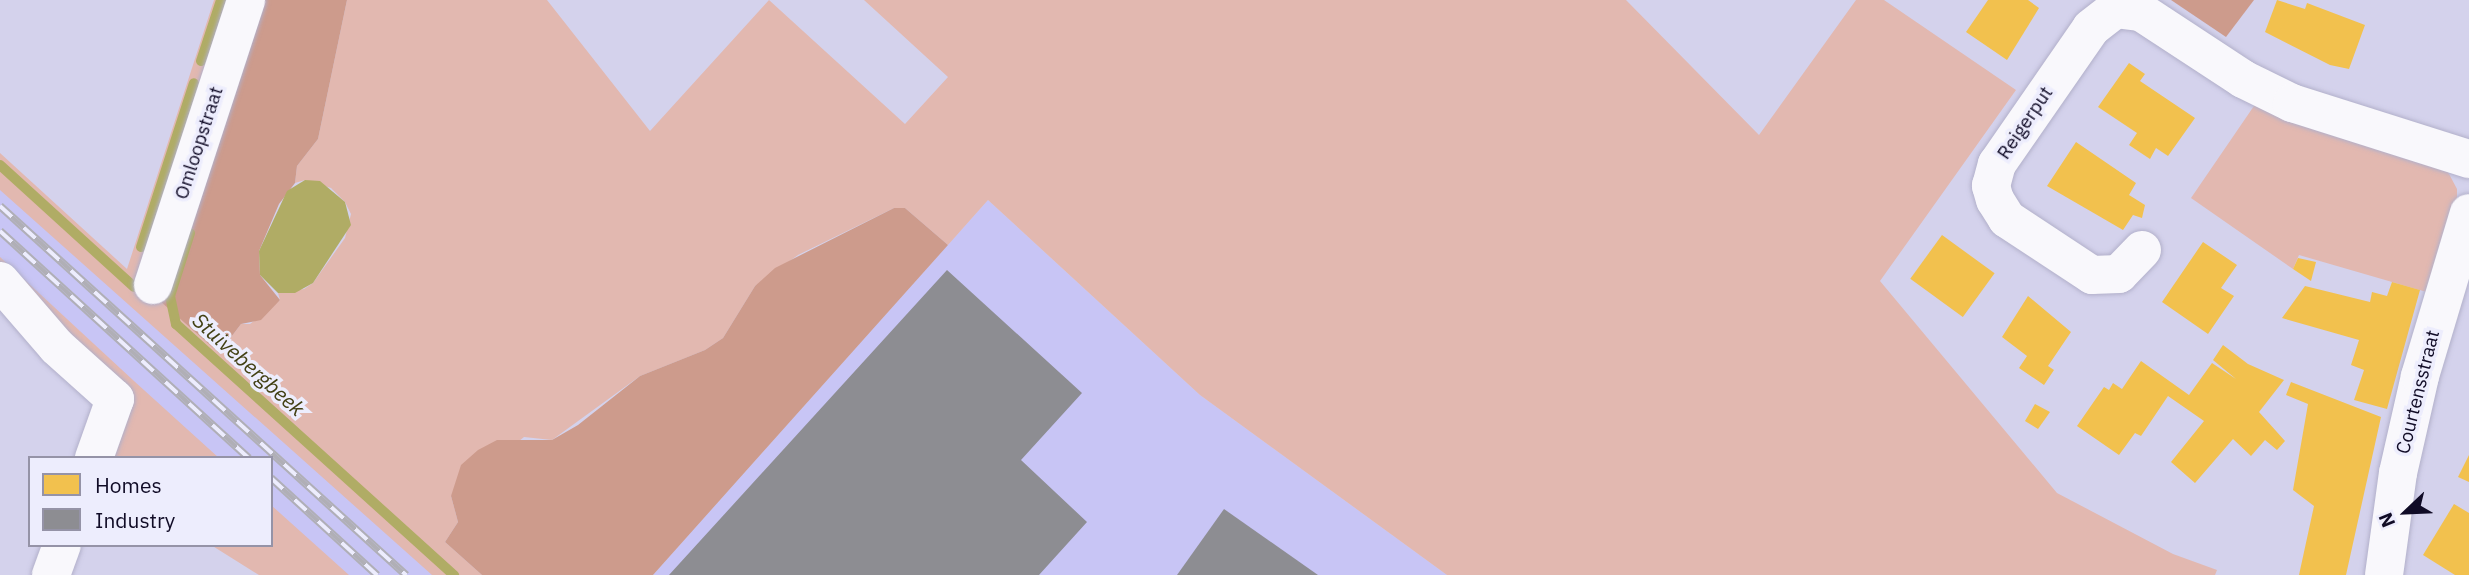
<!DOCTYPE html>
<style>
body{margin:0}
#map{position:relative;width:2469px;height:575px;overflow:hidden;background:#d4d2ec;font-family:"IBM Plex Sans",sans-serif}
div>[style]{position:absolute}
.built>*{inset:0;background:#c8c5f5}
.green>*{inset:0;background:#e2b8b0}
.forest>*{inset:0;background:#cd9b8c}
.water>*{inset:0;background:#b0ac65}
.homes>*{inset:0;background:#f2c14e;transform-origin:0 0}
.industry>*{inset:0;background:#8d8d92}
.stream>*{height:10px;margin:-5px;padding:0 5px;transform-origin:5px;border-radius:5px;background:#b0ac65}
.roads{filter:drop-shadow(0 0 2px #b2b0ca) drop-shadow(0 0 2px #b2b0ca)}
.street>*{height:38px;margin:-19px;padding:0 19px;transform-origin:19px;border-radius:19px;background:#f9f8fc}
.rail>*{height:8px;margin-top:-4px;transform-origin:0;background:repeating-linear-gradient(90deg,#ededfd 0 16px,#b0afb6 0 32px);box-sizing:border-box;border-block:2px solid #b0afb6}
span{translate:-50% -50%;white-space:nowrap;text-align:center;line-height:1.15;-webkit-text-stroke:7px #ededfd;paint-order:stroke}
.street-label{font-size:19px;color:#100b26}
.water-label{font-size:21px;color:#424014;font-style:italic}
.legend{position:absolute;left:28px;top:456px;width:245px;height:91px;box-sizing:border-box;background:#ededfd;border:2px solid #9593a7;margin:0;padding:9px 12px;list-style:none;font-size:21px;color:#100b26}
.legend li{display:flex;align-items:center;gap:14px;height:35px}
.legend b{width:35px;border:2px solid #9593a7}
.north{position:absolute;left:2371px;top:477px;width:70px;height:70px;-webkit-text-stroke:5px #ededfd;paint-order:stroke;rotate:247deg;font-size:19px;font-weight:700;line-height:28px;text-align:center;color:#100b26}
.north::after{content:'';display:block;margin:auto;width:24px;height:32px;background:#100b26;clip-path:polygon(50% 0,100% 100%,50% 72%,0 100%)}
</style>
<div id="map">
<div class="built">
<div style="clip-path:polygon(0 175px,436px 575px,344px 575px,271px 509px,271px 458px,213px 458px,0 259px)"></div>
<div style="clip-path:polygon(988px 200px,1200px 395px,1447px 575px,653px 575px)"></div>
</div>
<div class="green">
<div style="clip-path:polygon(214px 0,231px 0,219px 353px,241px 324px,250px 324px,280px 300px,278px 293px,304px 289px,313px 283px,345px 238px,351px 214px,345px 202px,331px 188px,305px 180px,295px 183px,297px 166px,318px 139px,347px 0,547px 0,650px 131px,769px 0,905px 124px,948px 77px,864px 0,1626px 0,1759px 135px,1856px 0,1884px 0,2016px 90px,1880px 281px,2057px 493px,2173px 554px,2217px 570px,2215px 575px,1447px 575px,1200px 395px,988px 200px,948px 245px,905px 208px,894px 208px,798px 255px,755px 286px,723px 338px,705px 350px,640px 376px,552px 440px,524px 437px,451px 496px,458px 522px,445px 542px,482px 575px,432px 575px,0 190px,0 153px,127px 269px)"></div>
<div style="clip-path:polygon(2256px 103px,2448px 172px,2457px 189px,2457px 202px,2430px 293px,2299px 255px,2293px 269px,2191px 198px)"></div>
<div style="clip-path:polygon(0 257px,134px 381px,219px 458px,113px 458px,130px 395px,0 271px)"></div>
<div style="clip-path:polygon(271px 505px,349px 575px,259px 575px,211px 545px,271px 545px)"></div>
</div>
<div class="forest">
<div style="clip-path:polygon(258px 0,347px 0,318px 139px,297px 166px,295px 183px,279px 204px,259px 251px,260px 275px,280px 300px,261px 320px,241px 324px,219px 353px,160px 301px)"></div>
<div style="clip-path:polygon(2171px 0,2254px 0,2226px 37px)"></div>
<div style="clip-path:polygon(894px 208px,905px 208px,948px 245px,653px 575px,482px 575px,445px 542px,458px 522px,451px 496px,461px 465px,478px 450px,497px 440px,552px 440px,578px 425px,640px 376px,705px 350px,723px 338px,755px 286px,775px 268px)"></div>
</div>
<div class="water">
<div style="clip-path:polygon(305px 180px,320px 181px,345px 202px,351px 225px,313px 283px,295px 293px,278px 293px,260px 275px,259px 251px,287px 191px)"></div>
</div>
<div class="homes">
<div style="clip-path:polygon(1988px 0,2028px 0,2039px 8px,2007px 60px,1966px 32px)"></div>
<div style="clip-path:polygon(2277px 0,2305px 9px,2307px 3px,2365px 25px,2349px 69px,2330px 65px,2265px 32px)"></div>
<div style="clip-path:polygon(2129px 63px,2145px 74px,2140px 81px,2195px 118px,2168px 156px,2156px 148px,2150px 159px,2129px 145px,2137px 133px,2098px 107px)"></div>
<div style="clip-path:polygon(2076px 142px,2136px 183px,2129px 195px,2145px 205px,2142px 218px,2133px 215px,2123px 230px,2047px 186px)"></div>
<div style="left:1942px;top:235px;width:65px;height:54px;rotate:36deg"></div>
<div style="clip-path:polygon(2203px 242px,2237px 265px,2221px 288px,2234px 296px,2208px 334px,2162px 302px)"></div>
<div style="clip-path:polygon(2298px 258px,2316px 262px,2311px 281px,2293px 269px)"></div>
<div style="clip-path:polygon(2392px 282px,2420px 290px,2387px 409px,2354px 400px,2364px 370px,2351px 365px,2359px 340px,2282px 318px,2305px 286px,2370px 302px,2372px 292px,2387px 296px)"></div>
<div style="clip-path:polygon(2028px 296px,2071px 332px,2048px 366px,2054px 370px,2044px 385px,2019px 368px,2027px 356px,2002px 337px)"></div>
<div style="clip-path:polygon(2223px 345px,2248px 364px,2284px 380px,2259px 412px,2285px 441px,2277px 450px,2265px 440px,2251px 456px,2233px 439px,2195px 483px,2171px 462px,2204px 421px,2168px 396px,2141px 436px,2135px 433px,2119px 455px,2077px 426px,2104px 387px,2109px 390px,2113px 383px,2122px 389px,2141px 361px,2189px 395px,2212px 363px,2236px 379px,2213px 360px)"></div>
<div style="clip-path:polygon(2291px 382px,2381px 417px,2346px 575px,2299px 575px,2314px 506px,2293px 490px,2308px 404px,2286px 395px)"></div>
<div style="clip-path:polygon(2035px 404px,2050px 412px,2038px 429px,2025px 421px)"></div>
<div style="clip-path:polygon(2469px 455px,2469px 482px,2458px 477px)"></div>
<div style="clip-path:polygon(2454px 504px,2469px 513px,2469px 575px,2455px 575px,2423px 555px)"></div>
</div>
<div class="industry">
<div style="clip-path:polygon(947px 270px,1082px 393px,1021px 460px,1087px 522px,1039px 575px,669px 575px)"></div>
<div style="clip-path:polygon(1224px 509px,1318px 575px,1177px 575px)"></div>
</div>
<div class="stream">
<div style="left:201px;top:61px;width:64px;rotate:-71.8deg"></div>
<div style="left:0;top:165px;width:181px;rotate:42.3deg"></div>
<div style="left:190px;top:233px;width:66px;rotate:107.6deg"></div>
<div style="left:170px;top:296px;width:29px;rotate:78deg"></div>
<div style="left:176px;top:324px;width:375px;rotate:42.1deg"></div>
<div style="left:141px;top:247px;width:172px;rotate:-72.1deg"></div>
</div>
<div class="roads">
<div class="street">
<div style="left:2142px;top:250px;width:33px;rotate:134deg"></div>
<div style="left:2119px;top:274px;width:27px;rotate:178deg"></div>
<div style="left:2092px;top:275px;width:102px;rotate:-146.6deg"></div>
<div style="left:2007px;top:219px;width:22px;rotate:-122deg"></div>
<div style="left:1995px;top:200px;width:15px;rotate:-106deg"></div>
<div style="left:1991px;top:186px;width:23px;rotate:-75deg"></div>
<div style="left:1997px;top:164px;width:165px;rotate:-55.3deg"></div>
<div style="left:2091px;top:28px;width:31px;rotate:-38deg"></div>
<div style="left:2115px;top:9px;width:26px;rotate:7deg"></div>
<div style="left:2141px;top:12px;width:122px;rotate:33.3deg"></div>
<div style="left:2243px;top:79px;width:55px;rotate:26.1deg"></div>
<div style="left:2292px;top:103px;width:186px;rotate:17.6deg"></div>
<div style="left:0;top:281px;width:87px;rotate:49.2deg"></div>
<div style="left:57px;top:347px;width:78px;rotate:41.9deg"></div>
<div style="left:115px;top:399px;width:63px;rotate:109.6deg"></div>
<div style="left:153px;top:285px;width:300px;rotate:-71.9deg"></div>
<div style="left:51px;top:575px;width:32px;rotate:-70deg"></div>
<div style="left:2384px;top:575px;width:103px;rotate:-82.2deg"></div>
<div style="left:2398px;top:473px;width:99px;rotate:-77.2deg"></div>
<div style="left:2420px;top:376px;width:170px;rotate:-73.3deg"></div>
</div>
</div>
<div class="rail">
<div style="left:0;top:206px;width:549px;rotate:42.27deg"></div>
<div style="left:0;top:231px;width:337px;rotate:42.4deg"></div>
<div style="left:271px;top:478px;width:144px;rotate:42.5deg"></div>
</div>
<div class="street-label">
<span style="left:2025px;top:123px;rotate:-56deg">Reigerput</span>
<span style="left:199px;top:143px;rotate:-72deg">Omloopstraat</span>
<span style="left:2418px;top:392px;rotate:-76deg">Courtensstraat</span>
</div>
<div class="water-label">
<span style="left:249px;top:364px;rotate:42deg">Stuivebergbeek</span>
</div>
<ul class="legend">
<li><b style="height:19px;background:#f2c14e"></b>Homes</li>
<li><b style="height:19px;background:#8d8d92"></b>Industry</li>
</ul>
<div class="north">N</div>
</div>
